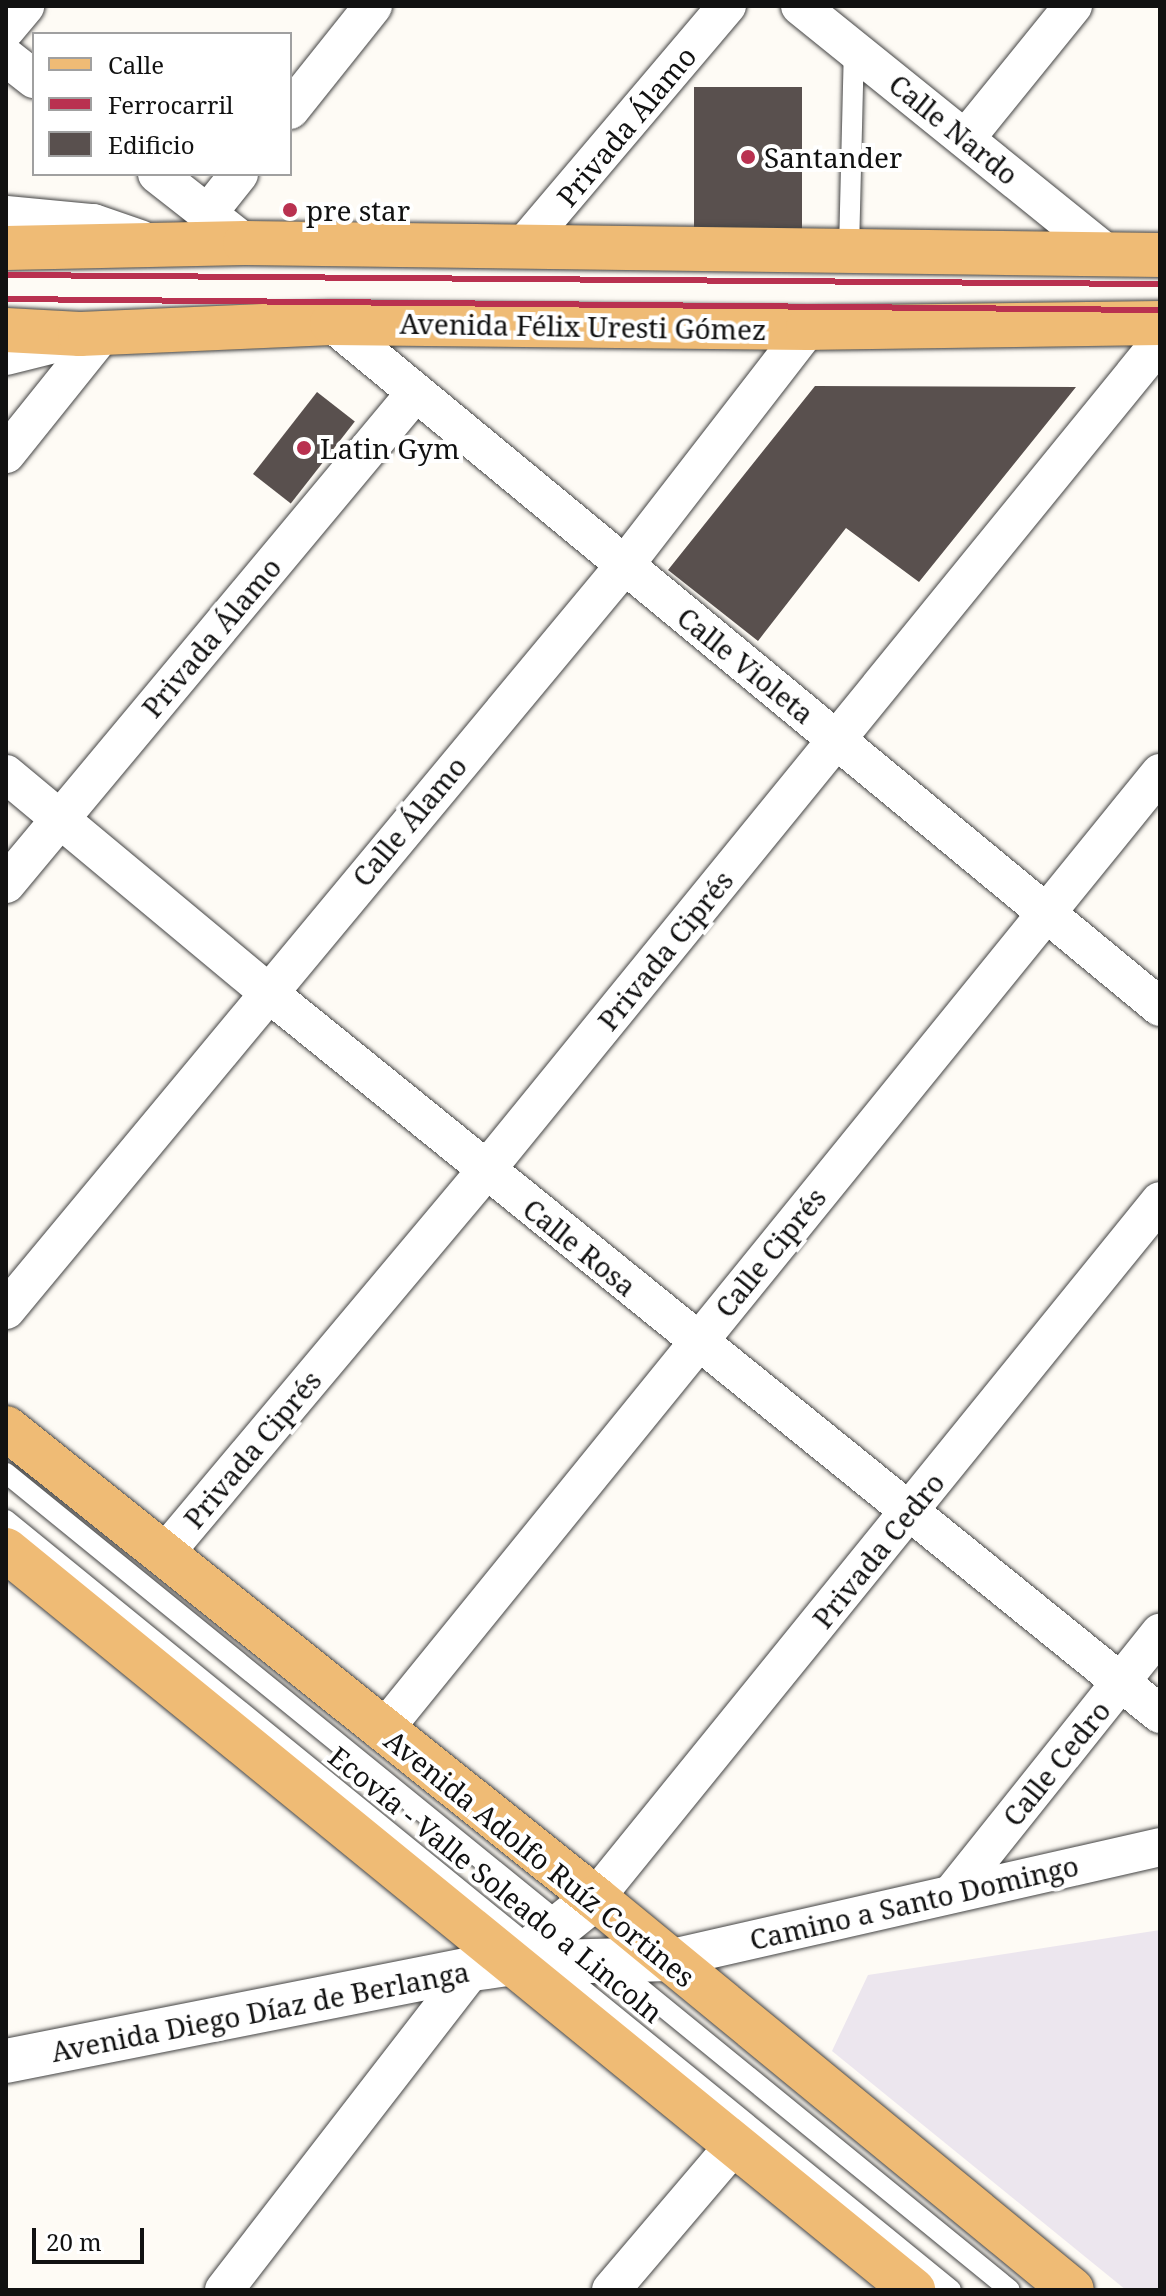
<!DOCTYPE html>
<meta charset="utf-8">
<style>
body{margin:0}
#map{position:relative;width:1166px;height:2296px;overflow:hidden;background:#fefbf5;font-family:"Noto Serif",serif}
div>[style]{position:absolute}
.industrial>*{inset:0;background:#ece6ee}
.building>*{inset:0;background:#59504e;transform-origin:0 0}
.roads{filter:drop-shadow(0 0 2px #444) drop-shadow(0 0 2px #444)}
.service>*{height:20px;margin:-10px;padding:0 10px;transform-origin:10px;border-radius:10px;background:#fff}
.minor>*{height:38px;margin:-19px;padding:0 19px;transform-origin:19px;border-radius:19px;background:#fff}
.tertiary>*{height:44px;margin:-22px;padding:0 22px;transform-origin:22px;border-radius:22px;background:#fff}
.primary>*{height:44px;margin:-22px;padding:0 22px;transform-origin:22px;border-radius:22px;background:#efbb75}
.rail>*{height:6px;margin:-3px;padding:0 3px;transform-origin:3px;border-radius:3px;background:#b93150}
.dots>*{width:22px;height:22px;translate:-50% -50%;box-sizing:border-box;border:4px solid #fff;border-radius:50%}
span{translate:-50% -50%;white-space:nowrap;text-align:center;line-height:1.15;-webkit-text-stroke:8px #fff;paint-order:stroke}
.street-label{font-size:28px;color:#111}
.poi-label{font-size:28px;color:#111}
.left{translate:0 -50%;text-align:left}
.frame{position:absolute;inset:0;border:8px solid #111;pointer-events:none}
.legend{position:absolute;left:32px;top:32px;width:260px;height:144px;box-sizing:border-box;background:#fff;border:2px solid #a0a0a0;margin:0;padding:10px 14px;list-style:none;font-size:24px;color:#111}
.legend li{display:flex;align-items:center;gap:16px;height:40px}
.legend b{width:40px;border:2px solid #a0a0a0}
.scale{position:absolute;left:32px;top:2228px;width:112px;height:36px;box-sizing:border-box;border:4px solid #111;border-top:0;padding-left:10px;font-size:24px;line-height:28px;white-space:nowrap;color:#111;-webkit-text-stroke:6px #fff;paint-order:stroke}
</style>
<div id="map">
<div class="industrial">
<div style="clip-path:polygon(1160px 1930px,1160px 2290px,1126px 2290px,832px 2051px,868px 1975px)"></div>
</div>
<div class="building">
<div style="left:694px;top:87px;width:108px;height:142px"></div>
<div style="clip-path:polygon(815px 386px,1076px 387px,919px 582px,846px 528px,758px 641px,668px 570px)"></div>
<div style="left:317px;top:392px;width:48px;height:104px;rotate:38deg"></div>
</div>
<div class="roads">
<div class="service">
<div style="left:849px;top:250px;width:201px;rotate:-88.6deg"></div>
<div style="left:6px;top:1473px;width:718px;rotate:39.12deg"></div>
<div style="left:6px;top:1520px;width:1219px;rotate:39.17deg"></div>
<div style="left:613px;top:1966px;width:512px;rotate:39.22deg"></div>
</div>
<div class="minor">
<div style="left:800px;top:6px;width:395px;rotate:38.9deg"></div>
<div style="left:6px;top:29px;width:30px;rotate:-50deg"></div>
<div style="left:6px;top:57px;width:36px;rotate:38deg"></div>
<div style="left:290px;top:110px;width:133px;rotate:-51.4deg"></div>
<div style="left:966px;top:138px;width:170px;rotate:-51deg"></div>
<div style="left:157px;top:174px;width:112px;rotate:38.1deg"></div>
<div style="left:208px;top:213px;width:50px;rotate:-51.5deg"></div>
<div style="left:524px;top:245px;width:314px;rotate:-49.7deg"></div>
<div style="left:332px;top:323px;width:1074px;rotate:39.56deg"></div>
<div style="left:6px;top:454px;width:155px;rotate:-51.3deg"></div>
<div style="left:6px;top:774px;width:339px;rotate:39.8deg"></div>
<div style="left:266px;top:991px;width:1150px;rotate:38.96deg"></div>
<div style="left:6px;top:884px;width:640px;rotate:-50.19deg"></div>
<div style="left:6px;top:1310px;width:967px;rotate:-50.29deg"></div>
<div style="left:624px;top:566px;width:301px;rotate:-52.3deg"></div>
<div style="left:165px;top:1553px;width:500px;rotate:-50deg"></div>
<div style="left:486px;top:1170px;width:1068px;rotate:-50.85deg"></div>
<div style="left:382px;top:1732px;width:1235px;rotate:-50.95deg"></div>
<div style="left:953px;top:1892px;width:332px;rotate:-51.4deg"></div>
<div style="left:595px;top:1898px;width:897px;rotate:-50.97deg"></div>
<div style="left:668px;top:1959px;width:505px;rotate:-12.82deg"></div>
<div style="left:224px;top:2290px;width:406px;rotate:-52.3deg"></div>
<div style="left:611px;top:2290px;width:194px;rotate:-49.6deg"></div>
</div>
<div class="tertiary">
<div style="left:6px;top:218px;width:87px;rotate:5.3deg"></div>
<div style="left:93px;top:226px;width:49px;rotate:19.2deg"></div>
<div style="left:6px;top:353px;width:69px;rotate:-14.2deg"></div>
<div style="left:514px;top:1963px;width:104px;rotate:-38.7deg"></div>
<div style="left:6px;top:2061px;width:475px;rotate:-11.2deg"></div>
<div style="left:472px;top:1969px;width:42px;rotate:-8.1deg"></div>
<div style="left:514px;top:1963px;width:154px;rotate:-1.5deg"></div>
</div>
<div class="primary">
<div style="left:6px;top:248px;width:239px;rotate:-1.2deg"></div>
<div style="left:245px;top:243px;width:915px;rotate:0.75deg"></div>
<div style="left:6px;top:330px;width:74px;rotate:3.1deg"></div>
<div style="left:80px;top:334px;width:252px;rotate:-2.5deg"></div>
<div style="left:332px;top:323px;width:476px;rotate:0.6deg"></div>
<div style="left:808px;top:328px;width:352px;rotate:-0.8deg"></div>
<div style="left:6px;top:1428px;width:754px;rotate:38.59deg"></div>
<div style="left:595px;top:1898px;width:617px;rotate:39.41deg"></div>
<div style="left:6px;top:1550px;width:1171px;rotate:39.21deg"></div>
</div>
</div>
<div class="rail">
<div style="left:6px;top:275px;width:1154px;rotate:0.45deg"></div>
<div style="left:6px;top:299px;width:1154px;rotate:0.55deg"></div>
</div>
<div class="dots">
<div style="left:748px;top:157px;background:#b93150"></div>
<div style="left:290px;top:210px;background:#b93150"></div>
<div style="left:304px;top:448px;background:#b93150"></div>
</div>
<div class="street-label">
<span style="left:626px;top:126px;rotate:-50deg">Privada Álamo</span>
<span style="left:954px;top:129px;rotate:39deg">Calle Nardo</span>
<span style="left:583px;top:326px;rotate:1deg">Avenida Félix Uresti Gómez</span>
<span style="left:211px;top:637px;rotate:-50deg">Privada Álamo</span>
<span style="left:746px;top:665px;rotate:39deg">Calle Violeta</span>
<span style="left:409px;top:821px;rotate:-50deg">Calle Álamo</span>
<span style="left:665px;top:950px;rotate:-51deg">Privada Ciprés</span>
<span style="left:580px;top:1247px;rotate:39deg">Calle Rosa</span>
<span style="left:770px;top:1252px;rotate:-51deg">Calle Ciprés</span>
<span style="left:252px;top:1449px;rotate:-50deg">Privada Ciprés</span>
<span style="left:878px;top:1550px;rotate:-51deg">Privada Cedro</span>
<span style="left:1056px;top:1763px;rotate:-51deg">Calle Cedro</span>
<span style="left:540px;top:1858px;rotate:39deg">Avenida Adolfo Ruíz Cortines</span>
<span style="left:496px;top:1884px;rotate:39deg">Ecovía - Valle Soleado a Lincoln</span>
<span style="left:914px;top:1902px;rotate:-13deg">Camino a Santo Domingo</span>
<span style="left:260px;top:2011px;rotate:-11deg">Avenida Diego Díaz de Berlanga</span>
</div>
<div class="poi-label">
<span class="left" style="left:764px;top:157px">Santander</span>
<span class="left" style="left:306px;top:210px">pre star</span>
<span class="left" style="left:320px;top:448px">Latin Gym</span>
</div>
<div class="frame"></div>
<ul class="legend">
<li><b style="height:10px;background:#efbb75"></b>Calle</li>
<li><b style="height:10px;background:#b93150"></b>Ferrocarril</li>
<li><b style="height:22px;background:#59504e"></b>Edificio</li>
</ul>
<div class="scale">20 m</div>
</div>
